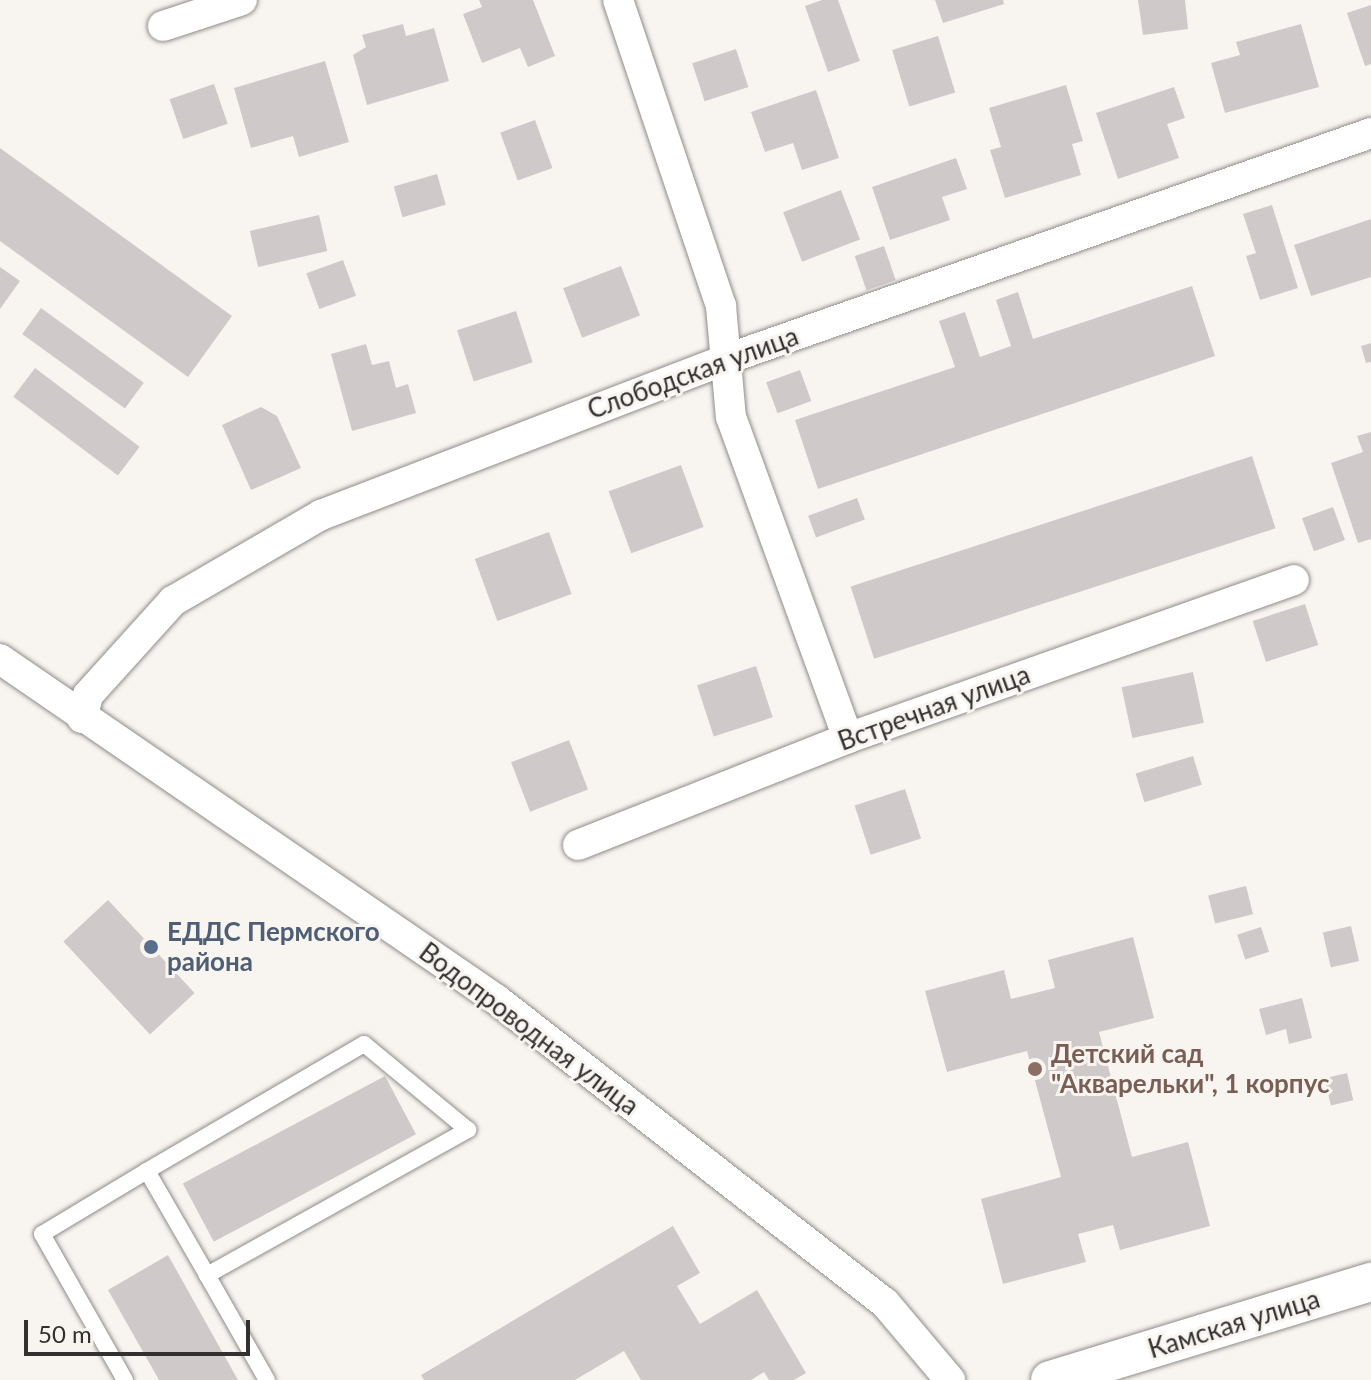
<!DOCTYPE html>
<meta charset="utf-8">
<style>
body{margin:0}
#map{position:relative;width:1371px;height:1380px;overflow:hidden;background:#f8f5f1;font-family:Lato,sans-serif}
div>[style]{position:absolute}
.building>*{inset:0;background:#cfcac9;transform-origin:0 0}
.roads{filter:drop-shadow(0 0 2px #908d89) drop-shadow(0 0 2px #908d89)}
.service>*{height:16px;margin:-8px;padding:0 8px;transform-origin:8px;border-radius:8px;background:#fff}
.minor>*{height:30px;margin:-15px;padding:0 15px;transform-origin:15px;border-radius:15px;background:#fff}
.tertiary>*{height:38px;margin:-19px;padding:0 19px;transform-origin:19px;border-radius:19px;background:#fff}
.dots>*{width:22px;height:22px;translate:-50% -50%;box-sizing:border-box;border:4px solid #f8f5f1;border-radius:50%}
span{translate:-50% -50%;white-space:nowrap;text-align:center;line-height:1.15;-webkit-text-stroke:6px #f8f5f1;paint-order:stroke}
.street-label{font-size:26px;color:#323130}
.service-label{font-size:26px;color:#4e5e75;font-weight:700}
.left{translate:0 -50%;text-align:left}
.education-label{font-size:26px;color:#785e54;font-weight:700}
.scale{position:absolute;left:24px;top:1320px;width:226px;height:36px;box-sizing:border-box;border:4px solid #323130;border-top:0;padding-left:10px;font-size:24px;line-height:28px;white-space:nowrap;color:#323130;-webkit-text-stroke:6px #f8f5f1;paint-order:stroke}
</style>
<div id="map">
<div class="building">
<div style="clip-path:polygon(479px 0,533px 0,555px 56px,528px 67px,520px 48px,482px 63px,463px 14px,482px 7px)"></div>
<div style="clip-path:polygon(822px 0,838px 0,860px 61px,828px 72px,805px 6px)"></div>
<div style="clip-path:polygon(935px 0,1003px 0,1004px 4px,943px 23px)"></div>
<div style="clip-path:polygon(1138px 0,1185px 0,1188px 29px,1143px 35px)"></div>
<div style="clip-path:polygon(1371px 5px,1371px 64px,1365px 66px,1347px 13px)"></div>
<div style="clip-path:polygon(403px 24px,406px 36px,434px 28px,449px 81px,367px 105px,353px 55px,366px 47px,362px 35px)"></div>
<div style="clip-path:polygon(1301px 24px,1319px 87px,1225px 113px,1211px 63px,1240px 55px,1236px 42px)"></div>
<div style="left:938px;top:36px;width:59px;height:48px;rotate:73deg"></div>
<div style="left:736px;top:49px;width:40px;height:46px;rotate:72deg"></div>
<div style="clip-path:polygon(325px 61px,349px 142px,299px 157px,293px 136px,251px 148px,234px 88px)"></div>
<div style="left:214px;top:84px;width:42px;height:47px;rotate:71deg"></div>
<div style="clip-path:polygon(1066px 85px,1083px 141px,1072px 144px,1081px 175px,1005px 198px,990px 150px,1001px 147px,989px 108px)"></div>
<div style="clip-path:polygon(1174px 87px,1185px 118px,1167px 124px,1179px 158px,1118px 179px,1096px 113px)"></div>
<div style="clip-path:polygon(816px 90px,839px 158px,802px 170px,793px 143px,765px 152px,751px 112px)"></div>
<div style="left:535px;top:120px;width:51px;height:37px;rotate:70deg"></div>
<div style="clip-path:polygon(0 148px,232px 316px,188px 377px,0 241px)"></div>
<div style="clip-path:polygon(956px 158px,967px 189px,942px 197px,950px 220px,890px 240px,872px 187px)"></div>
<div style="left:437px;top:174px;width:32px;height:45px;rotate:74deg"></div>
<div style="left:841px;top:190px;width:53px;height:62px;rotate:69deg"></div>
<div style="clip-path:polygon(1272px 205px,1298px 288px,1260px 300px,1246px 256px,1256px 253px,1243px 214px)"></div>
<div style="left:319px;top:215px;width:37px;height:71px;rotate:77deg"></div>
<div style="clip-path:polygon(1371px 219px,1371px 277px,1311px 296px,1294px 245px)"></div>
<div style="left:884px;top:246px;width:36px;height:31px;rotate:71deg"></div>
<div style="left:343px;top:260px;width:38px;height:39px;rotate:70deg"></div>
<div style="left:621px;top:266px;width:53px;height:62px;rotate:69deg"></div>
<div style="clip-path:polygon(0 267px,20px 281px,0 309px)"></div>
<div style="clip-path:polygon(1192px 286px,1215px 356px,818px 489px,795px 420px,955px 367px,939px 321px,965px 312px,980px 357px,1011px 346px,996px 300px,1018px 292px,1033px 339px)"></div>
<div style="left:41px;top:308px;width:127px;height:32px;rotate:36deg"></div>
<div style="left:516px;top:311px;width:54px;height:62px;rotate:72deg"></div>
<div style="clip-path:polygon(1371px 343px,1371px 362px,1366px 363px,1361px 346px)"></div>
<div style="clip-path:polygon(366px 344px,372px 365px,389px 361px,396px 388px,408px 384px,416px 413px,352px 431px,331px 354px)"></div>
<div style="left:35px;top:368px;width:131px;height:36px;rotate:37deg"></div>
<div style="left:800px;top:370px;width:33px;height:36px;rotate:70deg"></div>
<div style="clip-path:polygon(261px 407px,277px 416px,301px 468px,251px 490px,222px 425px)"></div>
<div style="clip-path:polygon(1371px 432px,1371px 539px,1358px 543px,1331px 463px,1363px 452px,1357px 436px)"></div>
<div style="left:1252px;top:456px;width:76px;height:422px;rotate:72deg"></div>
<div style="left:681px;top:465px;width:66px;height:77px;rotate:70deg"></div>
<div style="left:857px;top:498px;width:23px;height:52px;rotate:70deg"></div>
<div style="left:1333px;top:507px;width:35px;height:33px;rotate:70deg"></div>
<div style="left:549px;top:532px;width:66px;height:79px;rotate:70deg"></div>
<div style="left:1305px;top:604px;width:43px;height:55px;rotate:72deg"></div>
<div style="left:756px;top:666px;width:54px;height:62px;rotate:72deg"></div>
<div style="left:1193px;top:672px;width:52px;height:73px;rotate:78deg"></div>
<div style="left:569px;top:740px;width:53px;height:62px;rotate:69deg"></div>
<div style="left:1193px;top:756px;width:30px;height:60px;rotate:73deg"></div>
<div style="left:905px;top:789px;width:52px;height:53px;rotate:72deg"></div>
<div style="left:1246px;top:886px;width:29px;height:39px;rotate:76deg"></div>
<div style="left:108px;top:900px;width:127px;height:61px;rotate:47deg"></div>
<div style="left:1351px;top:926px;width:36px;height:29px;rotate:77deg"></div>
<div style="left:1261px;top:927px;width:26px;height:25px;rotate:72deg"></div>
<div style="clip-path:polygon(1133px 937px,1154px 1018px,1099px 1032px,1132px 1157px,1188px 1142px,1210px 1226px,1120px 1250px,1113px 1225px,1078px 1234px,1086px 1262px,1003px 1284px,981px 1199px,1061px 1177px,1027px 1051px,947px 1072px,925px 991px,1004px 970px,1011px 999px,1055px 988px,1048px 960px)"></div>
<div style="clip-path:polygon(1302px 998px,1312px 1038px,1289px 1044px,1286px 1029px,1266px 1035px,1259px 1009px)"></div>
<div style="left:1347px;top:1073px;width:28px;height:23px;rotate:77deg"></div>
<div style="left:385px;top:1076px;width:66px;height:229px;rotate:62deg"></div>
<div style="clip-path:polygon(673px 1226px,700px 1273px,677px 1286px,700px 1324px,757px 1290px,806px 1373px,794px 1380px,769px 1380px,764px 1372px,751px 1380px,641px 1380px,624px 1351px,575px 1380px,424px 1380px,421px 1375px)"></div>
<div style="clip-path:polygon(168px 1255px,238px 1380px,159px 1380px,108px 1290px)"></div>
</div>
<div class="roads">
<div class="service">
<div style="left:207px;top:1275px;width:299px;rotate:-29.1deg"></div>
<div style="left:468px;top:1130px;width:135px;rotate:-140.4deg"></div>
<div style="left:364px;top:1044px;width:251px;rotate:149.7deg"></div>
<div style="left:147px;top:1171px;width:120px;rotate:60deg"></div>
<div style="left:207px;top:1275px;width:121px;rotate:60.3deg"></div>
<div style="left:125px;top:1380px;width:168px;rotate:-119.6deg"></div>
<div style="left:42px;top:1234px;width:122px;rotate:-31deg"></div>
</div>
<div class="minor">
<div style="left:618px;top:0;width:323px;rotate:71.4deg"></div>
<div style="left:721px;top:306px;width:111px;rotate:84.9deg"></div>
<div style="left:731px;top:417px;width:342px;rotate:70deg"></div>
<div style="left:163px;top:26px;width:83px;rotate:-18.2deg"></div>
<div style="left:0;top:659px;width:603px;rotate:34.45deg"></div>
<div style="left:497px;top:1000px;width:492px;rotate:38deg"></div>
<div style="left:885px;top:1303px;width:101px;rotate:49.8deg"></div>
<div style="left:82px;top:718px;width:24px;rotate:-75deg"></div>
<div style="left:88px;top:695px;width:127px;rotate:-47.9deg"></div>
<div style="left:173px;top:601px;width:171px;rotate:-30.2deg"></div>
<div style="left:321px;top:515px;width:432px;rotate:-21deg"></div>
<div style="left:724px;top:360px;width:686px;rotate:-19.33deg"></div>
<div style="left:578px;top:845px;width:290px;rotate:-21.6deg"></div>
<div style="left:848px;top:738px;width:473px;rotate:-19.5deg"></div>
</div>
<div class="tertiary">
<div style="left:1050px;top:1380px;width:336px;rotate:-17deg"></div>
</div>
</div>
<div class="dots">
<div style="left:151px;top:947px;background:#5c6f8a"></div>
<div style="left:1035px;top:1069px;background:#8d6e63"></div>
</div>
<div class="street-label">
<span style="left:693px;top:373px;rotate:-20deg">Слободская улица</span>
<span style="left:934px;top:708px;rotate:-20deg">Встречная улица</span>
<span style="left:529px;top:1029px;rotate:37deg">Водопроводная улица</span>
<span style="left:1234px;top:1324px;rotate:-17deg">Камская улица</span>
</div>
<div class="service-label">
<span class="left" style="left:167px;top:947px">ЕДДС Пермского<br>района</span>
</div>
<div class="education-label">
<span class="left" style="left:1051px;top:1069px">Детский сад<br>"Акварельки", 1 корпус</span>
</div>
<div class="scale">50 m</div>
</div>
